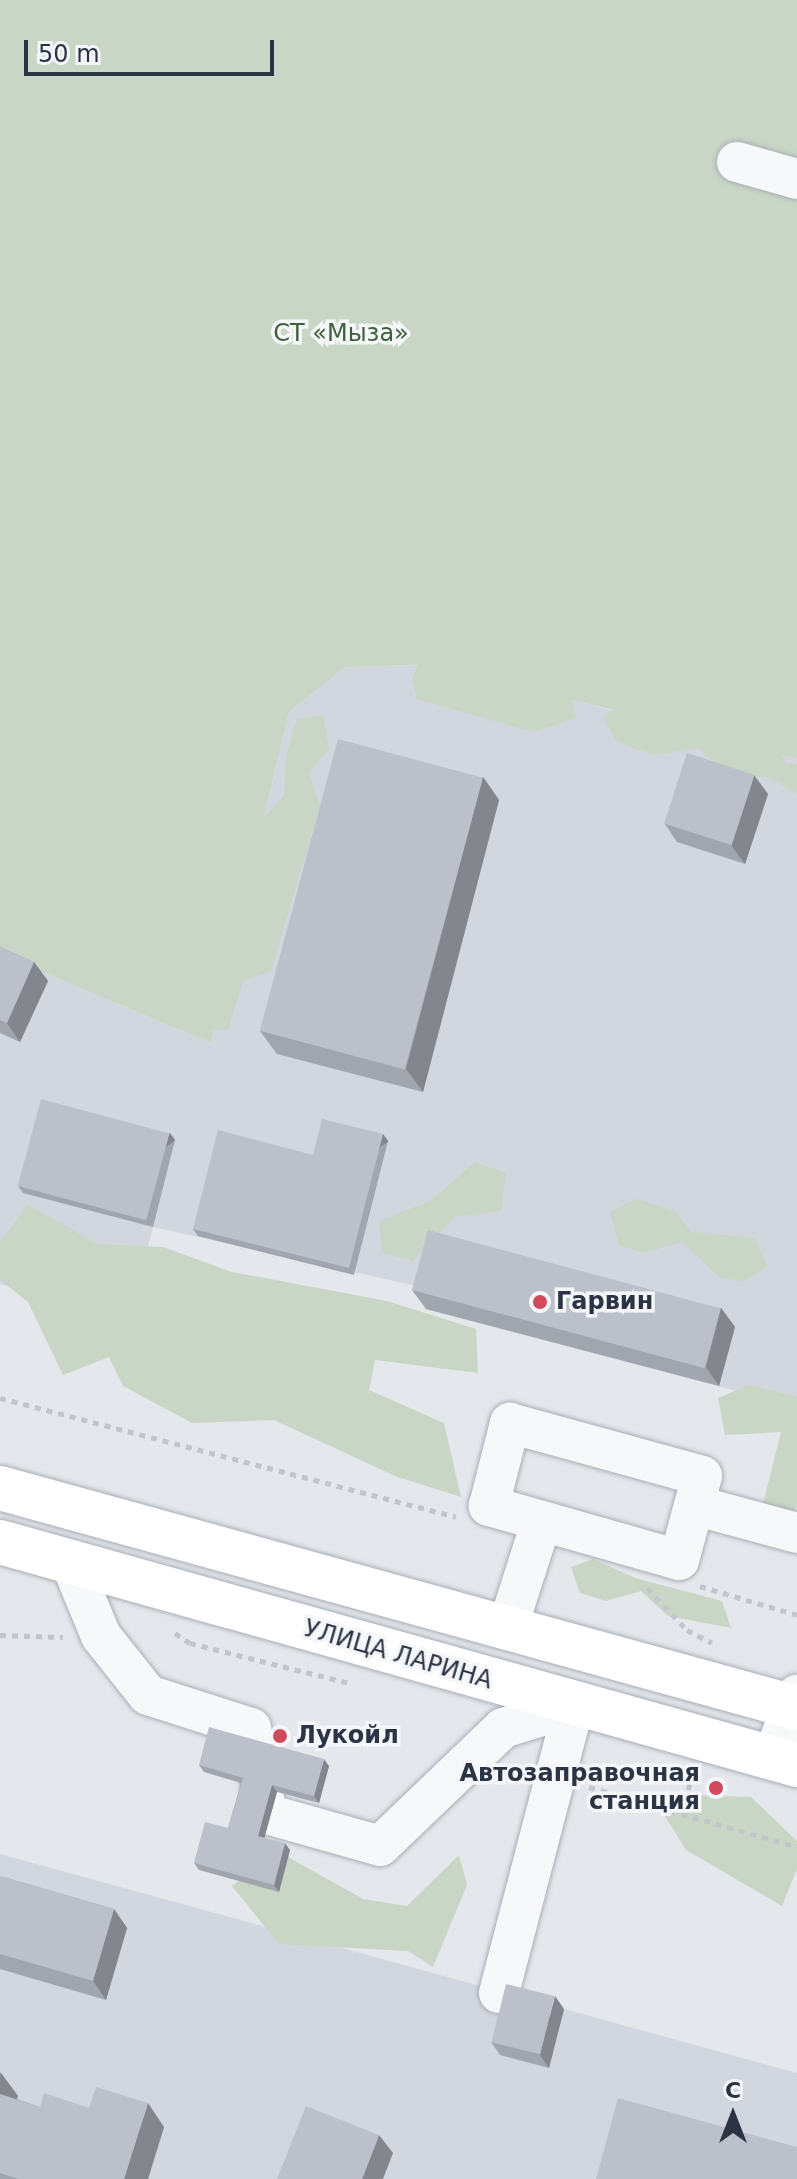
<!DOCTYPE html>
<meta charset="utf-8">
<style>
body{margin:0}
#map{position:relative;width:797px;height:2179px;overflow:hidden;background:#e4e7ec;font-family:"DejaVu Sans",sans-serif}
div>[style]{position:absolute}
.built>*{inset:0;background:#d2d6de}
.green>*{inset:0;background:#c9d6c5}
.path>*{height:5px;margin-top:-2.5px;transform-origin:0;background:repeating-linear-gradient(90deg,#c2c5cb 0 6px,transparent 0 12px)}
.roads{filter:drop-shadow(0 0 2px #a9aeb7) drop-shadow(0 0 2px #a9aeb7)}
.minor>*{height:40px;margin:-20px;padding:0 20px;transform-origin:20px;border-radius:20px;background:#f7f8fa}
.major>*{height:44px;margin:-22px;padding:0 22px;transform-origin:22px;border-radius:22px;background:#fff}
.wall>*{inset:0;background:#a1a5ae}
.shaded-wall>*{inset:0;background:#83868d;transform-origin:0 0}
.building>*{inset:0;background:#bbc0ca;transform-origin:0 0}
.dots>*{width:22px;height:22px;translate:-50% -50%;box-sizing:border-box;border:4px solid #f4f6f9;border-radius:50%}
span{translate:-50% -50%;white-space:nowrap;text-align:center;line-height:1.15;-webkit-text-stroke:7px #f4f6f9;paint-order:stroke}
.park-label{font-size:24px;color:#3f6138}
.poi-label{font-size:24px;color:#2b3445;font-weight:700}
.left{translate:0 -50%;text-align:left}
.right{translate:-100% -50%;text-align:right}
.street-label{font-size:24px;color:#2b3445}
.north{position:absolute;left:693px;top:2075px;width:80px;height:80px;-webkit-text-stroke:6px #f4f6f9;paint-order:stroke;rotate:0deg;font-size:22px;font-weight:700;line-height:32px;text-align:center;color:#2b3445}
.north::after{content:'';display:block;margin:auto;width:28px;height:36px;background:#2b3445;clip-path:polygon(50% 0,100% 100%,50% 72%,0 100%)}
.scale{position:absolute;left:24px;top:40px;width:250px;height:36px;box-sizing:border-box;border:4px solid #2b3445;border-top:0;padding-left:10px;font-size:24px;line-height:28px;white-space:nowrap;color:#2b3445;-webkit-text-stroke:6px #f4f6f9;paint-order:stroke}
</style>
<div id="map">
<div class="built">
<div style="clip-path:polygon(436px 665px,797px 758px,797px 1407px,425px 1309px,430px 1289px,153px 1227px,128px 1320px,0 1284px,0 954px,211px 1043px,289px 712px,345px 667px)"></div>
<div style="clip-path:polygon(0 1854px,797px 2073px,797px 2179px,0 2179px)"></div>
</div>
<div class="green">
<div style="clip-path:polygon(0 0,797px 0,797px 758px,782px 755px,786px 763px,797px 764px,797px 793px,765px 776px,736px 780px,698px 748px,653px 755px,617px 742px,603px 718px,613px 710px,572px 700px,576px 718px,534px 732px,417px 699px,412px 679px,418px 665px,345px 667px,289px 712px,264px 817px,284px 796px,286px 756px,297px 719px,323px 715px,329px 749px,309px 773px,320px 806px,271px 971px,243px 981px,228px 1030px,214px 1030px,211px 1043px,0 954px)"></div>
<div style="clip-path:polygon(475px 1162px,506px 1173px,501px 1211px,454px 1217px,413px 1261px,382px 1253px,379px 1221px,430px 1201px)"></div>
<div style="clip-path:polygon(637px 1199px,676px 1211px,691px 1232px,755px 1238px,767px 1266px,743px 1282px,719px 1277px,682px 1242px,643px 1253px,619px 1245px,610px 1212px)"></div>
<div style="clip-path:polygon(28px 1205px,98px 1244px,163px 1247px,232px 1272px,387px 1301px,476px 1329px,478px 1373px,375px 1360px,369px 1390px,444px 1423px,461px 1497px,395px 1476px,274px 1420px,192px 1423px,123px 1386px,109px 1357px,63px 1375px,28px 1302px,0 1280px,0 1242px)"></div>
<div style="clip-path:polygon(749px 1385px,797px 1397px,797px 1506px,783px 1522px,761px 1512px,781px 1432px,725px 1435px,718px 1398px)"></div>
<div style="clip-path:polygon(593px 1559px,635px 1578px,722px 1601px,731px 1628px,668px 1616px,641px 1591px,606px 1601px,580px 1593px,571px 1567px)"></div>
<div style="clip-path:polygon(651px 1794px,751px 1797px,797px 1841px,797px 1869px,782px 1906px,686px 1850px)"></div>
<div style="clip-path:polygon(279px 1852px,363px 1899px,407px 1906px,459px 1855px,467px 1885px,433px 1967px,408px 1951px,279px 1944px,232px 1886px)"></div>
</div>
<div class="path">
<div style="left:0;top:1398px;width:471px;rotate:14.6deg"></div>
<div style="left:700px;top:1586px;width:101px;rotate:16.6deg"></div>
<div style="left:647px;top:1588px;width:58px;rotate:46.4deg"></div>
<div style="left:687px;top:1630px;width:28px;rotate:27deg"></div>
<div style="left:175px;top:1633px;width:18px;rotate:34deg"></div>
<div style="left:190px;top:1643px;width:164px;rotate:14.1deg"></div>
<div style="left:0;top:1635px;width:63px;rotate:1.8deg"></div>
<div style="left:589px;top:1787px;width:216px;rotate:16.1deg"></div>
<div style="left:683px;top:1813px;width:37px;rotate:-77deg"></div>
</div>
<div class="roads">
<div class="minor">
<div style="left:737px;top:162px;width:62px;rotate:15.8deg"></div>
<div style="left:510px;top:1423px;width:199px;rotate:15.4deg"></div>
<div style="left:702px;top:1476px;width:87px;rotate:105.3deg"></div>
<div style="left:679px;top:1560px;width:198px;rotate:-164.1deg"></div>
<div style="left:489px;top:1506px;width:86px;rotate:-75.8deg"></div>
<div style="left:694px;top:1505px;width:107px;rotate:15.2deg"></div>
<div style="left:70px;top:1561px;width:81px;rotate:67.5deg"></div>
<div style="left:101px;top:1636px;width:75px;rotate:51.5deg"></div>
<div style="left:148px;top:1695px;width:108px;rotate:17.8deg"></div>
<div style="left:251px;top:1728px;width:87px;rotate:79.5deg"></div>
<div style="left:267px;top:1814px;width:117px;rotate:15.8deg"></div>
<div style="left:380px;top:1846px;width:170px;rotate:-43.8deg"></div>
<div style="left:503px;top:1728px;width:74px;rotate:-17.2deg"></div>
<div style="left:508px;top:1626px;width:108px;rotate:-72.2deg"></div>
<div style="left:772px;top:1758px;width:68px;rotate:-68.4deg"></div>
<div style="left:499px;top:1993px;width:297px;rotate:-75.4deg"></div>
</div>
<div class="major">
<div style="left:0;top:1488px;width:827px;rotate:15.43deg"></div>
<div style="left:0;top:1542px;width:828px;rotate:15.63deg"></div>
</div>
</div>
<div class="wall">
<div style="clip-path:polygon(483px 777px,499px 800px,423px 1092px,277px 1054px,260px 1031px)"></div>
<div style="clip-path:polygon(768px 794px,745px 864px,677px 842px,664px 823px)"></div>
<div style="clip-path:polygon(0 947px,34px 962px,48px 981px,20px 1042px,0 1033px)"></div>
<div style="clip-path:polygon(383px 1134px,388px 1141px,354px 1275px,198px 1236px,193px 1229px,313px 1155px)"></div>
<div style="clip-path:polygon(175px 1140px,153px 1227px,23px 1193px,18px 1186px)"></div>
<div style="clip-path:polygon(412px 1290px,721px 1308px,735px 1327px,719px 1386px,426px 1309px)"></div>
<div style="clip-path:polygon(199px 1765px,329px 1766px,319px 1803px,277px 1792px,264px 1838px,290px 1850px,279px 1892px,199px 1870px,194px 1863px,228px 1828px,241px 1783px,204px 1772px)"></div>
<div style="clip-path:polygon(0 1876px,114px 1909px,127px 1928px,106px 2000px,0 1969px)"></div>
<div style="clip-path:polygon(564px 2009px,549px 2068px,500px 2055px,491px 2042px)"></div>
<div style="clip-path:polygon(0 2072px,18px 2096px,17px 2099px,40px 2107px,89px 2108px,164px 2127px,148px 2179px,0 2179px)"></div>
</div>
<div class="shaded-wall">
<div style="clip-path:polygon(754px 775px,768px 794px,745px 864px,731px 845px)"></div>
<div style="clip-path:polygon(483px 777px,499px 800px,423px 1092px,406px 1069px)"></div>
<div style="clip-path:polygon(34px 962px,48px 981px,20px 1042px,7px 1023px)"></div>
<div style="left:170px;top:1133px;width:9px;height:90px;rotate:54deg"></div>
<div style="left:383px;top:1134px;width:9px;height:138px;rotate:54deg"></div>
<div style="clip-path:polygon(721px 1308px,735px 1327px,719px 1386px,706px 1367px)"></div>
<div style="clip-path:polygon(324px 1759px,329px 1766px,319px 1803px,314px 1796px)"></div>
<div style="clip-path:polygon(272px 1785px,277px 1792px,263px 1843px,258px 1836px)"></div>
<div style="clip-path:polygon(285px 1843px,290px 1850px,279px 1892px,274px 1885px)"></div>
<div style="clip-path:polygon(114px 1909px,127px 1928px,106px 2000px,93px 1981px)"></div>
<div style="clip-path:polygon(555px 1996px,564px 2009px,549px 2068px,540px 2055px)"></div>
<div style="clip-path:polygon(1px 2073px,18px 2096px,11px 2116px,0 2099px,0 2076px)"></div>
<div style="clip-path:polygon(148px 2103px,164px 2127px,148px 2179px,124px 2179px)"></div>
<div style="clip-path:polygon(379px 2135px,393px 2153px,383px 2179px,362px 2179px)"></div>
</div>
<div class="building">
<div style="left:338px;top:739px;width:150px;height:302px;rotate:15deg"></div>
<div style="left:687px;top:753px;width:71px;height:74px;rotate:18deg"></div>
<div style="clip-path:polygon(0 947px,34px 962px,7px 1023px,0 1020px)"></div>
<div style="left:41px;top:1099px;width:133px;height:90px;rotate:15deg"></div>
<div style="clip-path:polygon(322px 1119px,383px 1134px,349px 1268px,193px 1229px,218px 1130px,313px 1155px)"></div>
<div style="left:428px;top:1230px;width:303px;height:62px;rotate:15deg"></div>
<div style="clip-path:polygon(209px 1727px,324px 1759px,314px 1796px,272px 1785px,258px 1836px,285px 1843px,274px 1885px,194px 1863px,205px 1822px,228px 1828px,243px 1778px,199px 1765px)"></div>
<div style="clip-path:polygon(0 1876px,114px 1909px,93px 1981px,0 1954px)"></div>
<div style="left:506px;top:1984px;width:50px;height:60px;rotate:14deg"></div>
<div style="clip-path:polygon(96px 2087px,148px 2103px,124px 2179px,19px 2179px,0 2173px,0 2094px,40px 2107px,44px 2093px,89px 2108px)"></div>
<div style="clip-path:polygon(618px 2098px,797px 2147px,797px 2179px,596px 2179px)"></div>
<div style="clip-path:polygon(306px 2106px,379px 2135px,362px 2179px,277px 2179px)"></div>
</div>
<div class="dots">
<div style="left:540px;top:1302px;background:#d1495b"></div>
<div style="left:280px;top:1736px;background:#d1495b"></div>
<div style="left:716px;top:1788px;background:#d1495b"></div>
</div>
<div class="park-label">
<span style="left:341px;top:334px">СТ «Мыза»</span>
</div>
<div class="poi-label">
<span class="left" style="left:556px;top:1302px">Гарвин</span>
<span class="left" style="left:296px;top:1736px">Лукойл</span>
<span class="right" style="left:700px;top:1788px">Автозаправочная<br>станция</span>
</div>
<div class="street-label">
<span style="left:398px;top:1655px;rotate:16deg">УЛИЦА ЛАРИНА</span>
</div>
<div class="north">С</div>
<div class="scale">50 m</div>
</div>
